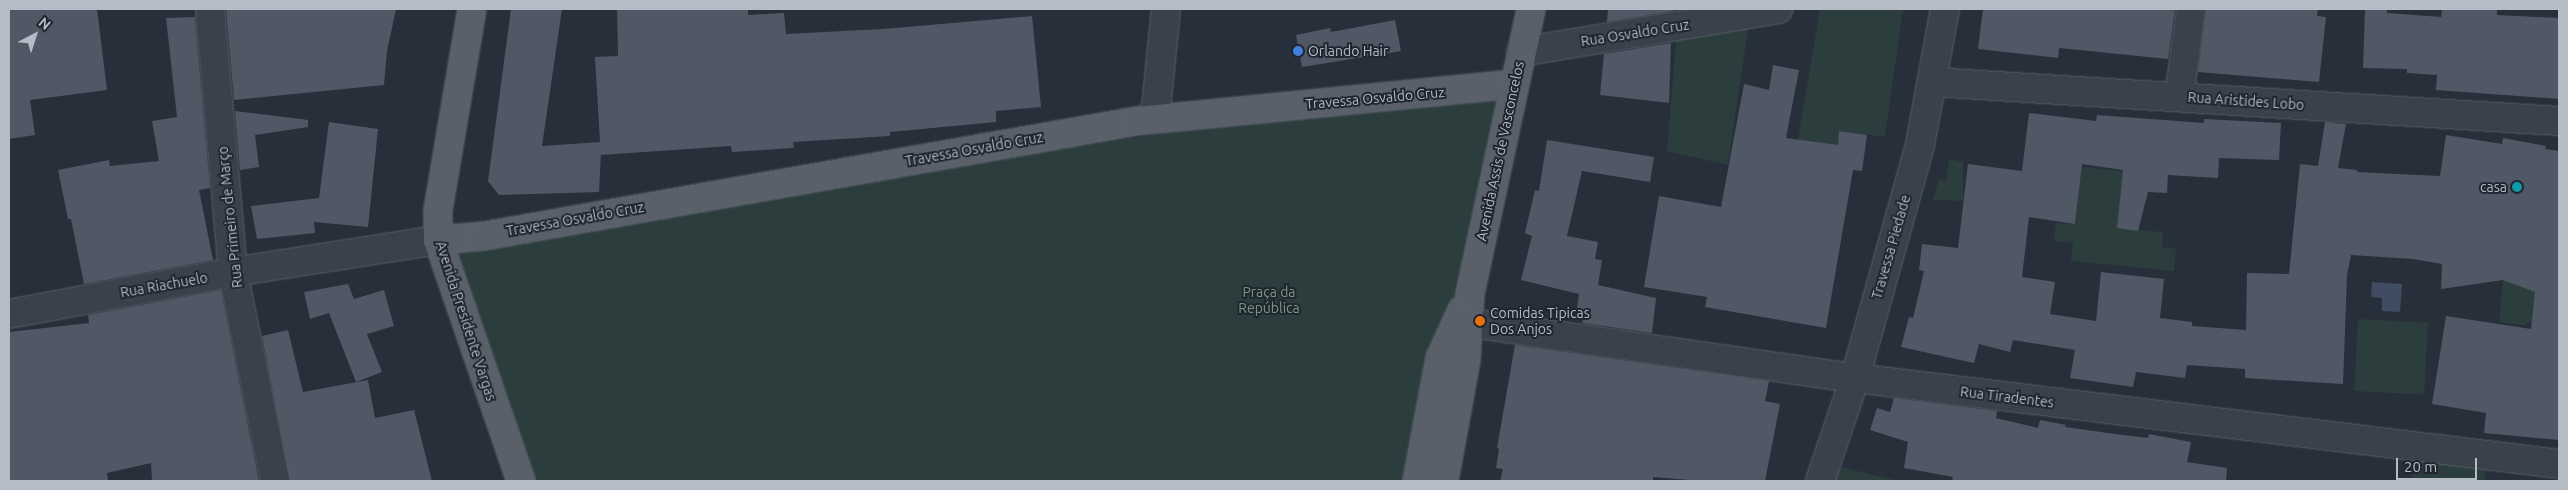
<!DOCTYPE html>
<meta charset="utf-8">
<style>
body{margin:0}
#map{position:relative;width:2568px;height:490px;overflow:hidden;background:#272f3a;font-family:Ubuntu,sans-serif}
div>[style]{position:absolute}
.green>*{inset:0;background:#2c3d3d;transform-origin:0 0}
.water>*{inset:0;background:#3f4c61}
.building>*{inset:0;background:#505865}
.roads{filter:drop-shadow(0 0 1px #585f69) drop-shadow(0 0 1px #585f69)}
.minor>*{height:28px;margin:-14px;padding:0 14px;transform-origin:14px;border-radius:14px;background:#3a414b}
.major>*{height:28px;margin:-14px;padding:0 14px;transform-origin:14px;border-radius:14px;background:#59606a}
.dots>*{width:14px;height:14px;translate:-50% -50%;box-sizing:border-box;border:2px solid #1f2630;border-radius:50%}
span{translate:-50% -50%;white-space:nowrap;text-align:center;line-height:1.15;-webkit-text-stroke:4px #1f2630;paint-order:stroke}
.street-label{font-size:14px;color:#b6bcc6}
.poi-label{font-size:14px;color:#b6bcc6}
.left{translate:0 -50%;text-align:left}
.right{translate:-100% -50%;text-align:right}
.park-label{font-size:14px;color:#779980}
.frame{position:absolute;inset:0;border:10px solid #b6bcc6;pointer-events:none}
.north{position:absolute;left:10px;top:10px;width:50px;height:50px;-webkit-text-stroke:4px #1f2630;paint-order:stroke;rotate:40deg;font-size:14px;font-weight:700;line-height:20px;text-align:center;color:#b6bcc6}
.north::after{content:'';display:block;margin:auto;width:18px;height:22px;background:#b6bcc6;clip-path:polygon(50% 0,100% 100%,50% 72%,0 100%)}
.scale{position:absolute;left:2396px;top:458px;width:81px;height:22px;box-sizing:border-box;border:2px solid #b6bcc6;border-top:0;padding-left:6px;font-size:15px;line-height:18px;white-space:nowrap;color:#b6bcc6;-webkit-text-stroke:4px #1f2630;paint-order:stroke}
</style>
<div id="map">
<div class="green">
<div style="clip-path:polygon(1820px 9px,1903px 9px,1885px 137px,1840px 131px,1838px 147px,1797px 145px)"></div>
<div style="clip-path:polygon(1749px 22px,1728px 165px,1667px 151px,1677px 30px)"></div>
<div style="clip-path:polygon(1513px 84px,1417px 481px,521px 481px,438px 240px,509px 231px,1455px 90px)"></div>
<div style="clip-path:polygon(1949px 159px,1963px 162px,1963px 201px,1933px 200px,1939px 179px,1946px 181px)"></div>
<div style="clip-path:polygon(2081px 167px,2123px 171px,2117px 228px,2163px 232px,2162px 247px,2176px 249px,2174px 271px,2071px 261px,2073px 243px,2054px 241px,2056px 223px,2076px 224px)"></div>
<div style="clip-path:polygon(2503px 280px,2544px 284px,2559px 291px,2559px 311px,2544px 312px,2525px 325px,2499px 322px)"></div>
<div style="left:2358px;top:319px;width:70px;height:72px;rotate:3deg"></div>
<div style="clip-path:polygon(2414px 458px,2487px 466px,2484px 481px,2412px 481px)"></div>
<div style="clip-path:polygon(1837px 466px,1895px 480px,1895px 481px,1831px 481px)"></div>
</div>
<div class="water">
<div style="clip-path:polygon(2372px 282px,2402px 284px,2400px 312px,2382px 311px,2382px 298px,2371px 297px)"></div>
</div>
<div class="building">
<div style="clip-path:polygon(9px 9px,97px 9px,107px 90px,30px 100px,35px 135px,9px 139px)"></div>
<div style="clip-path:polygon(226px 9px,396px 9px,387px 51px,384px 85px,234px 100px)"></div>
<div style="clip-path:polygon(511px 9px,562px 9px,542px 146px,600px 142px,595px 57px,618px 56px,617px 9px,748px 9px,748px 15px,784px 13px,786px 34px,883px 29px,1032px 16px,1041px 107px,996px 111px,996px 122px,890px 132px,890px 136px,793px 142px,794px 148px,732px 152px,731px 146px,601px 155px,601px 153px,599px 192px,499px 195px,488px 181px)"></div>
<div style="clip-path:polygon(1608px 9px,1673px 9px,1673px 11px,1607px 22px)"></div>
<div style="clip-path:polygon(1983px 9px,2175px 9px,2168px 59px,2059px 48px,2058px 58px,1978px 49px)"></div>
<div style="clip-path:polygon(2206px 9px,2318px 9px,2317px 16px,2326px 17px,2319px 82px,2198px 72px)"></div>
<div style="clip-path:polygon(2365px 9px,2387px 9px,2387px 13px,2441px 17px,2442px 9px,2497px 9px,2497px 15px,2559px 18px,2559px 99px,2436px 90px,2437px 75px,2407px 73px,2407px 69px,2363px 68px)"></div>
<div style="clip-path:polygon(195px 17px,210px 188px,199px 190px,213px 260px,84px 284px,71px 219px,68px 219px,58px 170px,109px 160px,110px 166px,159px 161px,152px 121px,177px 117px,166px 18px)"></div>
<div style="clip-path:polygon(1395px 20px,1401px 51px,1302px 67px,1296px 35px,1330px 28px,1331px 32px)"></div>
<div style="clip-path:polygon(1671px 43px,1669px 103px,1600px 95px,1604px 54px)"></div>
<div style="clip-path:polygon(1773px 65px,1799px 70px,1786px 138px,1838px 145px,1839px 131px,1867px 135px,1862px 171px,1853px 170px,1826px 328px,1705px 307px,1707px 297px,1644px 287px,1659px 196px,1721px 207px,1744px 84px,1769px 90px)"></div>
<div style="clip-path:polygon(235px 111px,308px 120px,308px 127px,255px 135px,259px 167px,240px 170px)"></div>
<div style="clip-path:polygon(2029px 113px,2096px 121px,2097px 115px,2204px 123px,2204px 119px,2281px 123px,2279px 160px,2219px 158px,2218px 178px,2168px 175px,2167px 193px,2148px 192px,2138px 231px,2117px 228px,2123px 170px,2082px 164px,2075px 224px,2029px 217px,2022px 277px,2055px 282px,2050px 314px,2096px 321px,2101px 272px,2164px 279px,2160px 318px,2192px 322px,2192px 326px,2246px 330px,2247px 273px,2289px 274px,2300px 164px,2318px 166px,2325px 122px,2346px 124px,2338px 168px,2357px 170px,2357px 172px,2440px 176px,2446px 135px,2502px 144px,2503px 138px,2546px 146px,2545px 149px,2559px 151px,2559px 440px,2484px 433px,2486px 413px,2432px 404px,2446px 316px,2531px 329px,2535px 292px,2503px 280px,2441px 289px,2442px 264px,2413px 259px,2351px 255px,2347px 275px,2343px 384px,2245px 378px,2245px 369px,2187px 365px,2185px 378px,2136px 372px,2133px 387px,2070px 378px,2075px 350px,2013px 340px,2010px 352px,1979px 344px,1974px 363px,1901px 347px,1909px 317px,1913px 318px,1924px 271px,1919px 270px,1922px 244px,1958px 248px,1968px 164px,2022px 171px)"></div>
<div style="clip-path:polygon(329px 122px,378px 129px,368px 227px,314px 222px,315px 233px,257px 239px,251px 206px,319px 198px)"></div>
<div style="clip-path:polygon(1547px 140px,1654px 157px,1650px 182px,1582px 171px,1567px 236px,1598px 242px,1595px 259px,1602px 260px,1598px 285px,1656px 298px,1652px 333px,1582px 323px,1585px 311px,1577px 309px,1579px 294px,1521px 280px,1532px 236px,1525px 233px,1535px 190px,1539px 191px)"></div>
<div style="clip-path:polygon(348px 284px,354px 299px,384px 290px,394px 326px,367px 334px,382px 372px,356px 382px,329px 313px,310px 319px,304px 292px)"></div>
<div style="clip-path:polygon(221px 290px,259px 481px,152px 481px,151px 463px,107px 473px,108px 481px,9px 481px,9px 332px,89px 323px,88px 315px)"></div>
<div style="clip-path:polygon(288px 330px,303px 392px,368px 380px,375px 418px,414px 410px,432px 481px,290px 481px,262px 336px)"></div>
<div style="clip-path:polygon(1515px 345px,1769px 381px,1765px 401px,1780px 404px,1765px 481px,1702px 481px,1653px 477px,1653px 481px,1500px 481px,1503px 469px,1496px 468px,1499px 449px,1497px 448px)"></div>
<div style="clip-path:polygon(1894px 398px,1997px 411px,1996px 418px,2038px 428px,2040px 420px,2066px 425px,2065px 427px,2115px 434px,2148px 438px,2149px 434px,2191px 442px,2187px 462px,2227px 468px,2226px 481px,1952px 481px,1953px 477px,1904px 468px,1908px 442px,1870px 430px,1877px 408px,1890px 412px)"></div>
</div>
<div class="roads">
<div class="minor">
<div style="left:210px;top:9px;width:264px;rotate:85deg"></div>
<div style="left:233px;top:272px;width:213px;rotate:78.6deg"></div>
<div style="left:1521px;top:52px;width:261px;rotate:-9.5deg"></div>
<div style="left:1932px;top:82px;width:628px;rotate:3.56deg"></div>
<div style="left:2179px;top:97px;width:89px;rotate:-82.2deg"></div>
<div style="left:1155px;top:118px;width:110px;rotate:-84.2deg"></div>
<div style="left:9px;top:314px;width:228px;rotate:-10.6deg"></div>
<div style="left:233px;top:272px;width:207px;rotate:-8.9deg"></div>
<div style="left:1457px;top:321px;width:402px;rotate:8.2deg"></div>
<div style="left:1855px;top:378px;width:709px;rotate:6.96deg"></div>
<div style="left:1820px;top:481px;width:109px;rotate:-71.2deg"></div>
<div style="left:1855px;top:378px;width:242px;rotate:-74.4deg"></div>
<div style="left:1920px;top:145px;width:138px;rotate:-79.6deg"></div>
</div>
<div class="major">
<div style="left:472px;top:9px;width:205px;rotate:99.6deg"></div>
<div style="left:438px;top:211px;width:29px;rotate:90deg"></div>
<div style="left:438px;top:240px;width:255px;rotate:71deg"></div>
<div style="left:438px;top:240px;width:46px;rotate:-5deg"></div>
<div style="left:484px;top:236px;width:663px;rotate:-9.99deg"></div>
<div style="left:1137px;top:121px;width:378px;rotate:-5.6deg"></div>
<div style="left:1417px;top:481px;width:125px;rotate:-79.4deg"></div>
<div style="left:1440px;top:358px;width:53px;rotate:-65.4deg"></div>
<div style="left:1444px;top:481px;width:123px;rotate:-79.7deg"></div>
<div style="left:1466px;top:360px;width:66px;rotate:-86.5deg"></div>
<div style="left:1470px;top:294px;width:291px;rotate:-77.9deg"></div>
</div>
</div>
<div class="dots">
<div style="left:1298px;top:51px;background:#3f7fe0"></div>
<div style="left:2517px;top:187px;background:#0f9aa8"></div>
<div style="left:1480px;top:321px;background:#e8710a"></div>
</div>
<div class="street-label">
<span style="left:1635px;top:33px;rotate:-9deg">Rua Osvaldo Cruz</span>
<span style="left:1375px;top:98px;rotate:-5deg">Travessa Osvaldo Cruz</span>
<span style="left:2246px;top:101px;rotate:4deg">Rua Aristides Lobo</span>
<span style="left:974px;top:149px;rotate:-10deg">Travessa Osvaldo Cruz</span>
<span style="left:1500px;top:151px;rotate:-78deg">Avenida Assis de Vasconcelos</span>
<span style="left:230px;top:217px;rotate:-96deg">Rua Primeiro de Março</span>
<span style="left:575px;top:219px;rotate:-10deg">Travessa Osvaldo Cruz</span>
<span style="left:1891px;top:247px;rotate:-74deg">Travessa Piedade</span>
<span style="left:164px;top:285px;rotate:-10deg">Rua Riachuelo</span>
<span style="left:466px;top:321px;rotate:72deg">Avenida Presidente Vargas</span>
<span style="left:2007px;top:397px;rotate:7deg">Rua Tiradentes</span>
</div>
<div class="poi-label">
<span class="left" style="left:1308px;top:51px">Orlando Hair</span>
<span class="right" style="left:2507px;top:187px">casa</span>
<span class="left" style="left:1490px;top:321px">Comidas Tipicas<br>Dos Anjos</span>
</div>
<div class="park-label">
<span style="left:1269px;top:300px">Praça da<br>República</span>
</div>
<div class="frame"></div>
<div class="north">N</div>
<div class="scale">20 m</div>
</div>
